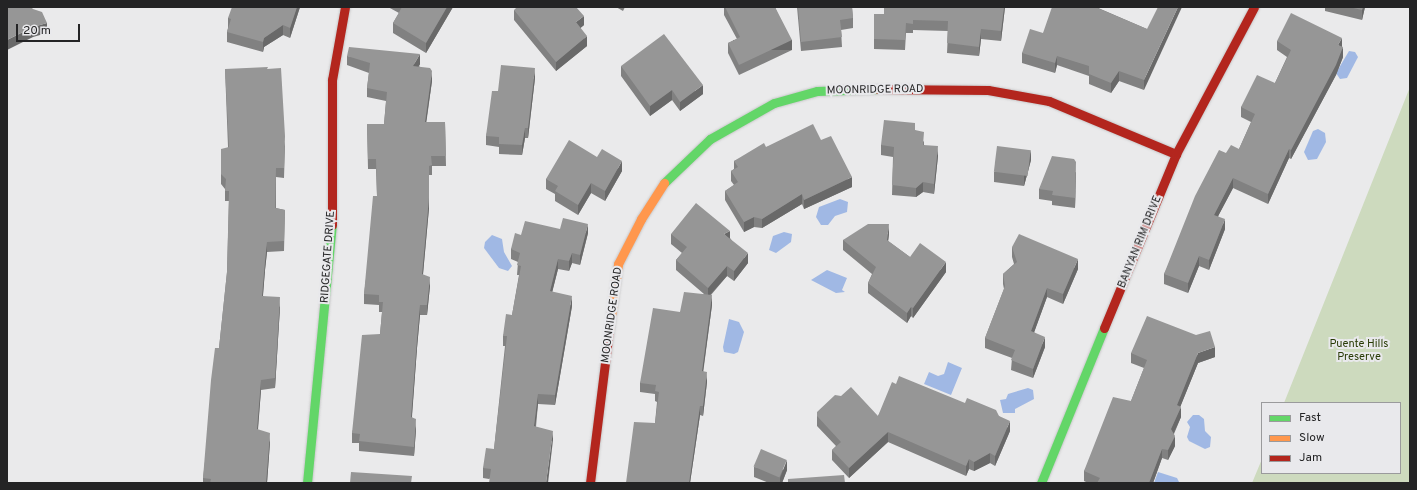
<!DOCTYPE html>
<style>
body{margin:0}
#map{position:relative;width:1417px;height:490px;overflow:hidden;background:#eaeaeb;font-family:Overpass,sans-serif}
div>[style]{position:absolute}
.green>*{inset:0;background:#cddabe}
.water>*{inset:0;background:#a0b8e4}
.roads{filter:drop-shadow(0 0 1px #c8c8c9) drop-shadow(0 0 1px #c8c8c9)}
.fast>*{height:9px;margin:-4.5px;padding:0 4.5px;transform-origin:4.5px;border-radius:4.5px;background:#63d668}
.slow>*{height:9px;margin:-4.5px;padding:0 4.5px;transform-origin:4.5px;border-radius:4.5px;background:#ff974d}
.jam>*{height:9px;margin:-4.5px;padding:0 4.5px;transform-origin:4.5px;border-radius:4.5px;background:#b3261e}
.wall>*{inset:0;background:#818181}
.shaded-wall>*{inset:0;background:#696969;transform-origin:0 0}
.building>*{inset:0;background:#969696;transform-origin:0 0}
span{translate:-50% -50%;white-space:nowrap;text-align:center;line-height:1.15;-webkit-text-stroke:4px #e9e9ec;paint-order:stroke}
.street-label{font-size:11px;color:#242425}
.park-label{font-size:11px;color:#293b06}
.frame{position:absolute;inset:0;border:8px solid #242425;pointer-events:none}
.legend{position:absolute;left:1261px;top:402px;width:140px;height:72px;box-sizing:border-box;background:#e9e9ec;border:1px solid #9a9a9c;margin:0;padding:5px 7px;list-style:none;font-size:12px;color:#242425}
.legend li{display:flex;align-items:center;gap:8px;height:20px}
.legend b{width:20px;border:1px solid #9a9a9c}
.scale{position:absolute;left:16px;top:24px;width:64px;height:18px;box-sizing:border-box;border:2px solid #242425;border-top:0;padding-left:5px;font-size:12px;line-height:14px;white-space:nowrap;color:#242425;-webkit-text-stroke:3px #e9e9ec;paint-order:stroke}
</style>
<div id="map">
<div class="green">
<div style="clip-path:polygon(1410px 87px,1410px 483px,1252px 483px,1262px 459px,1262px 473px,1400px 473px,1400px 403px,1284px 403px)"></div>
</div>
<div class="water">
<div style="clip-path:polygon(1349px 51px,1355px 52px,1358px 57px,1347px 78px,1340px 79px,1336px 73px)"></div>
<div style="clip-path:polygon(1318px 129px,1325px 133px,1326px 142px,1317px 159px,1308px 160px,1304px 152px,1313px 131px)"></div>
<div style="clip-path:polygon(840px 199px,848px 202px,847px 212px,835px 216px,828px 225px,821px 225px,816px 217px,819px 207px)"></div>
<div style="clip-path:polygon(784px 232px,792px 234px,791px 242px,776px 253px,769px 250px,773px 236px)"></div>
<div style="clip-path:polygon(492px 235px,502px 239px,504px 252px,512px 266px,508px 271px,499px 268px,484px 248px,485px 242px)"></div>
<div style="clip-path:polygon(827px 270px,847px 278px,842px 290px,845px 292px,836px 293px,811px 280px)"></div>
<div style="clip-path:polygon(729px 319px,739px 322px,744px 332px,738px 352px,734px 354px,724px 352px,723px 347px)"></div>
<div style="clip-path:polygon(948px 362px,962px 368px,951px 395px,924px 384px,929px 372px,938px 376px,944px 374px)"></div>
<div style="clip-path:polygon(1028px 388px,1033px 390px,1034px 399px,1015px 409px,1015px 413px,1003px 413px,1000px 400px,1006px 399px,1008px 394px)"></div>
<div style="clip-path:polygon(1193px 415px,1199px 415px,1204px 419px,1205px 431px,1211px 437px,1210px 447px,1205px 449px,1189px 441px,1187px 437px,1190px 427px,1187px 422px)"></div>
<div style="clip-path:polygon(1158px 472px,1177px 478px,1179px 482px,1154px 483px)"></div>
</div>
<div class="roads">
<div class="fast">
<div style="left:664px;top:183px;width:64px;rotate:-43.7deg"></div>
<div style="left:710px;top:139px;width:73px;rotate:-29.4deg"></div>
<div style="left:774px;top:103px;width:45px;rotate:-15.6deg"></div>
<div style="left:817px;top:91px;width:61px;rotate:-1.9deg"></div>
<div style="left:307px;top:483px;width:259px;rotate:-84.5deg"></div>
<div style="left:1041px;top:483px;width:167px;rotate:-67.9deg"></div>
</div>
<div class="slow">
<div style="left:609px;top:331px;width:68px;rotate:-82.3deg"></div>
<div style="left:618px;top:264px;width:51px;rotate:-62.9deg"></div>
<div style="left:641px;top:219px;width:43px;rotate:-57.4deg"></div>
</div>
<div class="jam">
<div style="left:878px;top:89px;width:110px;rotate:0.5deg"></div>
<div style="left:988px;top:90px;width:62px;rotate:10.2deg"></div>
<div style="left:1049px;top:101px;width:138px;rotate:22.7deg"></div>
<div style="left:332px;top:225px;width:145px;rotate:-90deg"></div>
<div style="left:332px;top:80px;width:74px;rotate:-79.9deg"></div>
<div style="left:1104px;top:328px;width:188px;rotate:-67.5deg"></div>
<div style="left:1176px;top:154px;width:166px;rotate:-62deg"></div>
<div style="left:590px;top:483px;width:153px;rotate:-82.9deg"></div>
</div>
</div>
<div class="wall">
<div style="clip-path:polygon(300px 7px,290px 38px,283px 35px,264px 47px,263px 52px,227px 42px,227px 32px,228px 28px,228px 18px)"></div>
<div style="clip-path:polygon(388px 7px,453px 7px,426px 53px,393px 33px,393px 23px,399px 13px)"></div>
<div style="clip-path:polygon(616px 7px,625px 7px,623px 11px)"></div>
<div style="clip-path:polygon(724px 7px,775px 7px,792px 50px,739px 75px,728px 53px,728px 43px,737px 39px,724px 15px)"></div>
<div style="clip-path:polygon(797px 7px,852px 7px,853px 18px,853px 28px,841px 30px,842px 47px,801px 51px)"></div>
<div style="clip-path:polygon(1005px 7px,1001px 41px,981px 39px,979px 56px,947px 53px,948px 31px,913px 30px,913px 33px,906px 33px,905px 50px,874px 49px,874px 14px,884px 14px)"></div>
<div style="clip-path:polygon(1096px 7px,1147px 29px,1144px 90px,1119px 81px,1111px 93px,1089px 84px,1089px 76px,1057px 65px,1055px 73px,1022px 63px,1022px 53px,1043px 33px)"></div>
<div style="clip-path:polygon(1325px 7px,1365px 7px,1362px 20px,1325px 11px)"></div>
<div style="clip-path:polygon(514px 10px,584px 25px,580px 28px,587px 46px,556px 71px,514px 20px)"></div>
<div style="clip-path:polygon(1277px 41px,1342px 46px,1343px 57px,1336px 75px,1291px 159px,1289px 158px,1268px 204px,1233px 188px,1218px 216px,1225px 229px,1209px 270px,1199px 266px,1188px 293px,1164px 284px,1164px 274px,1226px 153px,1239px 149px,1251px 122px,1241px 117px,1241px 107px,1275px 83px,1287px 57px,1277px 50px)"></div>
<div style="clip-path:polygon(347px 56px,420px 64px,419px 66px,432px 81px,426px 122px,445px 122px,446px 166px,432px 166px,432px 175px,429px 175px,429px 208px,423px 275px,430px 286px,427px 315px,420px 315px,417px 348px,412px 417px,416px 429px,414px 456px,359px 451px,359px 443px,352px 443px,352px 433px,380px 334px,382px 312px,379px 312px,379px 305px,364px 304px,364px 294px,377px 196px,376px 169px,368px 169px,367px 124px,384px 124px,386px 101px,367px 97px,367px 88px,369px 73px,347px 65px)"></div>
<div style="clip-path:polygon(621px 66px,703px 94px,680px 111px,672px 100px,650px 116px,621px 76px)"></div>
<div style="clip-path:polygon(225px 69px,268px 69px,285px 146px,284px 178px,276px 177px,276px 208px,285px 210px,284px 251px,267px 252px,265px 270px,263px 296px,280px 307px,275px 388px,261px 390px,258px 430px,270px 442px,267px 483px,203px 483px,203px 478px,219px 348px,227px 272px,229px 201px,225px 201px,225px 189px,221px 184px,221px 174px,228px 147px)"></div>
<div style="clip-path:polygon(535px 78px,528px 138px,525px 138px,522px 155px,499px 154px,499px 147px,486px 145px,486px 136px,498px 91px)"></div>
<div style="clip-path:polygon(915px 130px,924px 142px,924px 145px,938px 156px,934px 194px,923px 192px,916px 197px,892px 195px,893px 157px,881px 155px,881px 145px)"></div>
<div style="clip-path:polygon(821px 140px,852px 187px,804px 209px,802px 204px,762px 228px,754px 227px,744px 232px,725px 200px,725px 191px,734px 185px,731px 181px,731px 171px,734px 169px,734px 161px,766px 147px)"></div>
<div style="clip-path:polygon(597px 157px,622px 171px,605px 201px,591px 193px,578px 215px,555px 201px,555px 194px,546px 189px,546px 179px)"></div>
<div style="clip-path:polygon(1031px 160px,1024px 186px,994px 182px,994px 172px)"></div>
<div style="clip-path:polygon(1076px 172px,1075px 208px,1052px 205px,1052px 201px,1039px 199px,1039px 189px)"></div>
<div style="clip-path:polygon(560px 229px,588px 233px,580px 265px,572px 263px,569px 271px,558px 269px,552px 292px,572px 306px,555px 405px,538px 404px,536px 427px,553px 440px,489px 479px,483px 478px,483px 468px,494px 449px,505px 346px,503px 346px,503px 336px,512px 315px,519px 275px,517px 275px,518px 262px,511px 259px,511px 249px,521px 235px)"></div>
<div style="clip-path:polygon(671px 234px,730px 238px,748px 263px,734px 281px,727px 276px,711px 295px,712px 305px,703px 371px,707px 382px,703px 416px,700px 415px,690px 483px,626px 483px,655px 423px,657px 402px,655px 401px,655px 394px,640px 392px,640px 383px,680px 312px,704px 294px,676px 270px,676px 260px,682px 253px,671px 244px)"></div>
<div style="clip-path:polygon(889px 234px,888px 241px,910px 257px,946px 272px,913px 318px,911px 316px,907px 323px,868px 293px,868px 283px,872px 274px,843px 250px,843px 240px)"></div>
<div style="clip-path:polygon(1012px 247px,1078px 269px,1063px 304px,1047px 297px,1034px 332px,1045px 347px,1033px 378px,1011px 370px,1012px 358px,985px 348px,985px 338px,1004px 289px,1003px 284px,1003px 274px,1014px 264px,1012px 257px)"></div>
<div style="clip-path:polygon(1131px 353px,1215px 357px,1198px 363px,1180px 407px,1181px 417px,1174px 434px,1175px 446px,1168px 460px,1162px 458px,1153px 483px,1088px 483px,1084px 481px,1084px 471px,1131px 401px,1144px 368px,1131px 363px)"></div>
<div style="clip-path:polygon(896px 384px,999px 416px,1010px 431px,995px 466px,990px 463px,974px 471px,969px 469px,966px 476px,888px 442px,849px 478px,832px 460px,832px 450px,836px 446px,817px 426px,817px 416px,878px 416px)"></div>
<div style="clip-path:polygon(754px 467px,787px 470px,782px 483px,769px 483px,754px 477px)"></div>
</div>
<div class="shaded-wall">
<div style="clip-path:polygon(297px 7px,300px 7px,290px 38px,290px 28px)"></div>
<div style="clip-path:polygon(447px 7px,453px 7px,426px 53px,426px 43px)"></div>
<div style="clip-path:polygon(1004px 7px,1005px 7px,1001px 41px,1001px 31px)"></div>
<div style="clip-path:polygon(1178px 7px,1182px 7px,1144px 90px,1144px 80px)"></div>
<div style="clip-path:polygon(1363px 7px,1365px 7px,1362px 20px,1362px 10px)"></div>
<div style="clip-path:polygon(584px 16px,584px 25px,576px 32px,576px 22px)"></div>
<div style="clip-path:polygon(47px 23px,47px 33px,33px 37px,7px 50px,7px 40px,33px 27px)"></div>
<div style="clip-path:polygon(283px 25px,283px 35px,264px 47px,263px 52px,263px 42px,264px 38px)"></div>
<div style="clip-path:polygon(981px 29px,981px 39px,979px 56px,979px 47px)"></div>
<div style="clip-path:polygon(587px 36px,587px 46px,556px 71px,556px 62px)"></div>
<div style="clip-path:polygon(1342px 38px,1342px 48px,1338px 45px)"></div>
<div style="left:792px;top:40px;width:10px;height:59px;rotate:90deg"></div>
<div style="clip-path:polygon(1343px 47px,1343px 57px,1336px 75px,1291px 159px,1291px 150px)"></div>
<div style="clip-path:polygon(420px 54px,420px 64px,413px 76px,413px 66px)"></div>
<div style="clip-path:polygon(1057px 56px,1057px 65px,1055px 73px,1055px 63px)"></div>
<div style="clip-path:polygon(535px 68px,535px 78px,528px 138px,528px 128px)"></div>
<div style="clip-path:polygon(432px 71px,432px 81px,425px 132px,425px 122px)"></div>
<div style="clip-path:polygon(1119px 71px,1119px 81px,1111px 93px,1111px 83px)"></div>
<div style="clip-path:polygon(703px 85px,703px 94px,680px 111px,680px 102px)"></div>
<div style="clip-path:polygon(672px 90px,672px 100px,650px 116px,650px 106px)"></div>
<div style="clip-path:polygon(525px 128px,525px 138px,522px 155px,522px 145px)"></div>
<div style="clip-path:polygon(938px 146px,938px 156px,934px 194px,934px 184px)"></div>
<div style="clip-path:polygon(1289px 149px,1289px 158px,1268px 204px,1268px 194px)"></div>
<div style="clip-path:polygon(1031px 150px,1031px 160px,1024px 186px,1024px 176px)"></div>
<div style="clip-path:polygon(622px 161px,622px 171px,605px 201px,605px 191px)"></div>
<div style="clip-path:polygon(1076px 162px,1076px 172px,1075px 208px,1075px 198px)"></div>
<div style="clip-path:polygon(852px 177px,852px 187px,804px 209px,804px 200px)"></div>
<div style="clip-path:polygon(1233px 178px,1233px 188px,1214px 224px,1214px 215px)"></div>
<div style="clip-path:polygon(923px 182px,923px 192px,916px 197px,916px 188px)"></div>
<div style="clip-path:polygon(591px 183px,591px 193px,578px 215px,578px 205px)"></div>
<div style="clip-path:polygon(802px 194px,802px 204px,762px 228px,762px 219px)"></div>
<div style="clip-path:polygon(429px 198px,429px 208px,422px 284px,422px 274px)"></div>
<div style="clip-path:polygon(754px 217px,754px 227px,744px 232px,744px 222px)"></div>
<div style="clip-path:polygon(1225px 219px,1225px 229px,1209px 270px,1209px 260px)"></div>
<div style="clip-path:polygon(588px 224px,588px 233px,580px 265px,580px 255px)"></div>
<div style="clip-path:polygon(889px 224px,889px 234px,887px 250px,887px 240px)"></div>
<div style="clip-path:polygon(730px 231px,730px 241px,724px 234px)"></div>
<div style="clip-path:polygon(267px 242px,267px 252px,265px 270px,262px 306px,262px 296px,265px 261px)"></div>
<div style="clip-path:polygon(572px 253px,572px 263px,569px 271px,569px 261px)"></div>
<div style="clip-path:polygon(748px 253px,748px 263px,734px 281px,734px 271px)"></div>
<div style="clip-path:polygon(1199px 256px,1199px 266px,1188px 293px,1188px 283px)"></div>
<div style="clip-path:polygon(558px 259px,558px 269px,550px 301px,550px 291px)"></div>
<div style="clip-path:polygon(1078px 259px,1078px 269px,1063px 304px,1063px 294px)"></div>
<div style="clip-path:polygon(946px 262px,946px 272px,913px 318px,913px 308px)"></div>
<div style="clip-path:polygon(727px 266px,727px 276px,708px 297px,708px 288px)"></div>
<div style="clip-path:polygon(430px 277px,430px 286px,427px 315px,427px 305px)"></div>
<div style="clip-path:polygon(1047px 288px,1047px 297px,1031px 341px,1031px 331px)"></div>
<div style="clip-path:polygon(712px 295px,712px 305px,702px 381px,702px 371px)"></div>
<div style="clip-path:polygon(572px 296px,572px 306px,555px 405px,555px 395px)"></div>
<div style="clip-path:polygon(280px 297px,280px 307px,275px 388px,275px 378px)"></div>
<div style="clip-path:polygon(420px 305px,420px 315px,417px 348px,411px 427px,411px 417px,417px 338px)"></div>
<div style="clip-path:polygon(911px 307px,911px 316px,907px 323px,907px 313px)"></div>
<div style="clip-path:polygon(1045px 337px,1045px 347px,1033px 378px,1033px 369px)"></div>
<div style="clip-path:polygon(1215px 347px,1215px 357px,1198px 363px,1177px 415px,1177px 405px,1198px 353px)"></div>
<div style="clip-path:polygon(707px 372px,707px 382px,703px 416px,703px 406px)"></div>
<div style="clip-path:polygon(261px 380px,261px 390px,257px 439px,257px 429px)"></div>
<div style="clip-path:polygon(538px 394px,538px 404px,534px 436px,534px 426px)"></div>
<div style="clip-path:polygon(700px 406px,700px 415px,690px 483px,689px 483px)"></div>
<div style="clip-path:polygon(1181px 407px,1181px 417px,1171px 439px,1171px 429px)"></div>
<div style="clip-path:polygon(416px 419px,416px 429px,414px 456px,414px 447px)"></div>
<div style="clip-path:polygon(1010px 421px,1010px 431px,995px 466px,995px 456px)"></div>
<div style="clip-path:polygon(553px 431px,553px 440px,548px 483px,546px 483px)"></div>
<div style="clip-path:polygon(888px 432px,888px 442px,849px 478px,849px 468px)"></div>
<div style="clip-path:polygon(270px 433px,270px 442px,267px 483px,266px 483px)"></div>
<div style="clip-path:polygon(1175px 436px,1175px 446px,1168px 460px,1168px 450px)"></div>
<div style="clip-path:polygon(1162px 449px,1162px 458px,1153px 483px,1149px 483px)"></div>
<div style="clip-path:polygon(990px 453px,990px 463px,974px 471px,974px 462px)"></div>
<div style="clip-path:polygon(969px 459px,969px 469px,966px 476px,966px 466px)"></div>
<div style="clip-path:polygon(787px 460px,787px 470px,782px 483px,780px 483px,780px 478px)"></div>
</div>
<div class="building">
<div style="clip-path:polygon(7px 7px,31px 7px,33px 9px,42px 12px,47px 23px,33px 27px,7px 40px)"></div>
<div style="clip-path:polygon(232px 7px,297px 7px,290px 28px,283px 25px,264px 38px,263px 42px,227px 32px,231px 19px,228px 18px)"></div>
<div style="clip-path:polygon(402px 7px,447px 7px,426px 43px,393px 23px)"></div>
<div style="clip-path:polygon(517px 7px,576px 7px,584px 16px,576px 22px,587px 36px,556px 62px,514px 10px)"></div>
<div style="clip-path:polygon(725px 7px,775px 7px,792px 40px,739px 65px,728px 43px,740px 37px)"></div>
<div style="clip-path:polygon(798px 7px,852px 7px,853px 18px,840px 20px,842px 37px,801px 42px)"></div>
<div style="clip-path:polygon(884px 7px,1004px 7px,1001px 31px,981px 29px,979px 47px,947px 43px,948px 21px,913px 20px,913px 24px,906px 23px,905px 40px,874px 39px,874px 14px,884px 14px)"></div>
<div style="clip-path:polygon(1052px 7px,1095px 7px,1147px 29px,1158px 7px,1178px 7px,1144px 80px,1119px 71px,1111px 83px,1089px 74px,1089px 66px,1057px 56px,1055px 63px,1022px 53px,1030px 29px,1043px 33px)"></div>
<div style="clip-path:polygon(1349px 7px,1363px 7px,1362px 10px)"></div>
<div style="clip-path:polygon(1291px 13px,1342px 38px,1338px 45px,1343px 47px,1336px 65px,1291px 150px,1289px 149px,1268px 194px,1233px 178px,1214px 215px,1225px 219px,1209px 260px,1199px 256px,1188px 283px,1164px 274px,1195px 196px,1219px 150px,1226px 153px,1231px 145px,1239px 149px,1255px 114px,1241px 107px,1257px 75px,1275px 83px,1291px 50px,1277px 41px)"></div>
<div style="clip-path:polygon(664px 34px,703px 85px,680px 102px,672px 90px,650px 106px,621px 66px)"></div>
<div style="clip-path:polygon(349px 47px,420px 54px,413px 66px,430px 68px,432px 71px,425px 122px,445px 122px,446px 156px,431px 156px,432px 165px,429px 166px,429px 198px,422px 274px,430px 277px,427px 305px,420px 305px,417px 338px,411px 417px,416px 419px,414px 447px,359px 441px,360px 434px,352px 433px,362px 335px,380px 334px,383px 302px,379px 302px,379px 295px,364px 294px,373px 196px,377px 196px,376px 159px,368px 159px,367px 124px,384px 124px,387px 92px,367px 88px,370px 63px,347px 56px)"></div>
<div style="clip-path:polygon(501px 65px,535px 68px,528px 128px,525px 128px,522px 145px,499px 144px,499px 137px,486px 136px,492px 91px,498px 91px)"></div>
<div style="clip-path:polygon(268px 67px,267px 69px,281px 68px,285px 136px,284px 168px,276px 168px,275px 208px,285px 210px,284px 241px,267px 242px,265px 261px,262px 296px,280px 297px,275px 378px,261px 380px,257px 429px,270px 433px,266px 483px,210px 483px,211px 479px,203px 478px,211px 380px,215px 348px,219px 348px,227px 272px,229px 191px,225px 191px,226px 179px,221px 174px,221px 149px,229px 147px,225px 69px)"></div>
<div style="clip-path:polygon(884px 120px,915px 123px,915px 130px,924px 132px,923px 145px,938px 146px,934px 184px,923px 182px,916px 188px,892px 185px,894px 147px,881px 145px)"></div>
<div style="clip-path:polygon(813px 124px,821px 140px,831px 136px,852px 177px,804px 200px,802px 194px,762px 219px,754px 217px,744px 222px,725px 191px,738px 182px,731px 171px,738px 167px,734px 161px,764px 143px,766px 147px)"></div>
<div style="clip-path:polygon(569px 140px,597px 157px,602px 149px,622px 161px,605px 191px,591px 183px,578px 205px,555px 191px,558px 186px,546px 179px)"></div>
<div style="left:997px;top:146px;width:34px;height:26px;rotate:7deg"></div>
<div style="clip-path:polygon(1052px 156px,1074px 159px,1076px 162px,1075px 198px,1052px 195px,1053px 191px,1039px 189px)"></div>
<div style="clip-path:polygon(696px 203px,730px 231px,724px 234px,748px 253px,734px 271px,727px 266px,708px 288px,676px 260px,687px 247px,671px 234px)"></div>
<div style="clip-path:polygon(563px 218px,588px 224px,580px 255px,572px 253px,569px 261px,558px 259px,550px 291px,572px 296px,555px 395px,538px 394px,534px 426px,553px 431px,546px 483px,489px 483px,491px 469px,483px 468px,486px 448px,494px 449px,507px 336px,503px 336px,506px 314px,512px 315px,521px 266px,517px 265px,520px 253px,511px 249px,515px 233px,521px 235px,525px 221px,560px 229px)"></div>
<div style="clip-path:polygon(868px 224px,889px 224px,887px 240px,910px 257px,920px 243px,946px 262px,913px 308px,911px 307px,907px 313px,868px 283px,876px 267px,843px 240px)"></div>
<div style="clip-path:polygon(1019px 234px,1078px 259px,1063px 294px,1047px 288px,1031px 331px,1045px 337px,1033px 369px,1011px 360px,1015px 350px,985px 338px,1005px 286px,1003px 274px,1017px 262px,1012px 247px)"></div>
<div style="clip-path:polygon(684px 292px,712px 295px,702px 371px,707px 372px,703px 406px,700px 406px,689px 483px,626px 483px,634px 422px,655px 423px,659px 392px,655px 391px,656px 385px,640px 383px,653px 308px,680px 312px)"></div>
<div style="clip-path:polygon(1147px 316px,1196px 335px,1210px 331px,1215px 347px,1198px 353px,1177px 405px,1181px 407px,1171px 429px,1175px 436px,1168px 450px,1162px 449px,1149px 483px,1097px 483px,1100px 478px,1084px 471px,1113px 397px,1131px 401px,1147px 360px,1131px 353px)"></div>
<div style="clip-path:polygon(899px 376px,965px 403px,967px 398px,996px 410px,999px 416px,1010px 421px,995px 456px,990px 453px,974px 462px,969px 459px,966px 466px,888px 432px,849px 468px,832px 450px,841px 442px,817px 416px,817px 412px,835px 395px,841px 396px,851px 387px,878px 416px,892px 382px,896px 384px)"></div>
<div style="left:761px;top:449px;width:28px;height:19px;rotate:23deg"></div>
<div style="clip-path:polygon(351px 472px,412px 476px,411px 483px,350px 483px)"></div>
<div style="clip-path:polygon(844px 475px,845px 483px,788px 483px,788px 479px)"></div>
</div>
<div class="street-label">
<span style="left:875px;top:90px;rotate:-1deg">MOONRIDGE ROAD</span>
<span style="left:1140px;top:242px;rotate:-68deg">BANYAN RIM DRIVE</span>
<span style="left:328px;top:257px;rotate:-86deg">RIDGEGATE DRIVE</span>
<span style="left:612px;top:315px;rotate:-82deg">MOONRIDGE ROAD</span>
</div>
<div class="park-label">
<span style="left:1359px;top:351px">Puente Hills<br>Preserve</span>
</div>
<div class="frame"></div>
<ul class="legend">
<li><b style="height:5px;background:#63d668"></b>Fast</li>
<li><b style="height:5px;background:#ff974d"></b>Slow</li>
<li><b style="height:5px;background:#b3261e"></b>Jam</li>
</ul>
<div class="scale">20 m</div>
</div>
